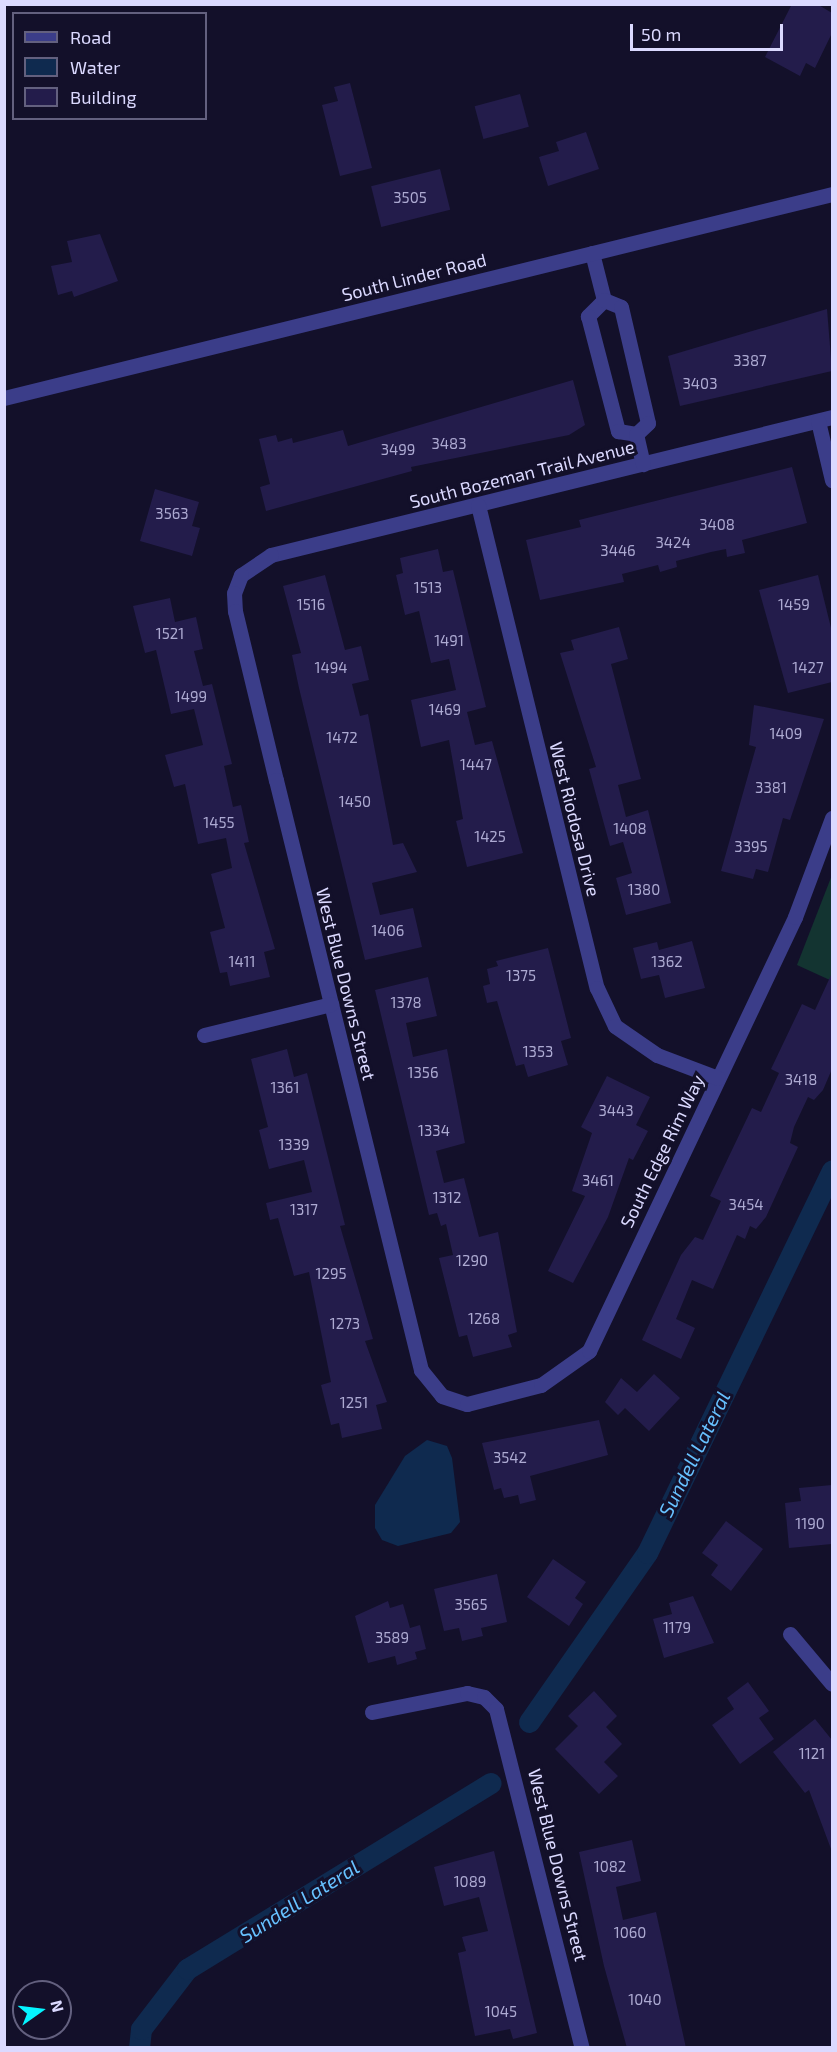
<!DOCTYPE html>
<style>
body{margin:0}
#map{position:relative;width:837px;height:2052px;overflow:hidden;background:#13102a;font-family:"Exo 2",sans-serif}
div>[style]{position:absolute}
.green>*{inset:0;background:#133431}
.water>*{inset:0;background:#0f2a4f}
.canal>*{height:21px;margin:-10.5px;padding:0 10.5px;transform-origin:10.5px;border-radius:10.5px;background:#0f2a4f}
.building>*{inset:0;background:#231c4b;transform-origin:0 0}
.minor>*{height:15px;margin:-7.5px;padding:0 7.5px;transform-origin:7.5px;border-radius:7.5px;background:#3b3d89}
span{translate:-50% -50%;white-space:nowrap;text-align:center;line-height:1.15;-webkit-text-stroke:6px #13102a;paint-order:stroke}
.number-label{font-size:15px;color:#adaad2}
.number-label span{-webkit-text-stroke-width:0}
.street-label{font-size:18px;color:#dbd9ff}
.water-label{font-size:20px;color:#67c1ff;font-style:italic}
.frame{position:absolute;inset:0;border:6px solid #dbd9ff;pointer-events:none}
.legend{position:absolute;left:12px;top:12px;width:195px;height:108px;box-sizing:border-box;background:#13102a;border:2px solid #63607f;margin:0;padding:8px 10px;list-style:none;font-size:18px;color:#dbd9ff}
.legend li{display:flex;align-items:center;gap:12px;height:30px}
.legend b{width:30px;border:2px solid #63607f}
.north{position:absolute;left:12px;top:1980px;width:60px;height:60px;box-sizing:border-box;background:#13102a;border:2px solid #63607f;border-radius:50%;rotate:76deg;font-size:16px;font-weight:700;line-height:24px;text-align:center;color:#dbd9ff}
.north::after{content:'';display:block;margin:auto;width:21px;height:27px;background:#05f4ff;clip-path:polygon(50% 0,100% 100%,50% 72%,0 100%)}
.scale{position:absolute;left:630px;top:24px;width:153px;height:27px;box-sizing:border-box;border:3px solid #dbd9ff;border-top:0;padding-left:8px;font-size:18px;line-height:21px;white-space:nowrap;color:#dbd9ff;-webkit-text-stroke:4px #13102a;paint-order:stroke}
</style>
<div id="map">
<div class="green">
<div style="clip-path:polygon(832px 875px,832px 981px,797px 965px)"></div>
</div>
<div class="water">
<div style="clip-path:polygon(427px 1440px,447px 1446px,452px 1458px,460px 1522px,451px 1533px,398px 1546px,382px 1540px,375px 1528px,375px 1505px,405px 1456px)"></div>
</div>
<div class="canal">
<div style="left:529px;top:1722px;width:206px;rotate:-55.1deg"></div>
<div style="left:647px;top:1553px;width:425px;rotate:-64.2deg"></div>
<div style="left:139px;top:2048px;width:19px;rotate:-84deg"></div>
<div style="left:141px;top:2029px;width:76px;rotate:-52.5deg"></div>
<div style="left:187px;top:1969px;width:356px;rotate:-31.5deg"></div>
</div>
<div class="building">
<div style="clip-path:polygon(792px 4px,817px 4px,832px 13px,832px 33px,815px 68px,806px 63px,800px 76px,765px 57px)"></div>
<div style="clip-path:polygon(350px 83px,372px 168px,340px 176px,322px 105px,338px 101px,334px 87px)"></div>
<div style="left:520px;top:94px;width:34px;height:47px;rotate:75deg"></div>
<div style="clip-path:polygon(586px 132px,599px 169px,548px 186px,539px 157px,559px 151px,556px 142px)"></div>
<div style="left:440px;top:169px;width:42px;height:71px;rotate:76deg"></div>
<div style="clip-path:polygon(100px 234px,118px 281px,74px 297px,72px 291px,58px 295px,51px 266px,72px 262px,67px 241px)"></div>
<div style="clip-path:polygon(827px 309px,832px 371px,680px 406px,668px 356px)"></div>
<div style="clip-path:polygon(573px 380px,585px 425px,569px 435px,411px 467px,412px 471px,266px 511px,260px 487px,270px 484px,259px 439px,276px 435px,278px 442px,292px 438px,293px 443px,343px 430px,348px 446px)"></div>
<div style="clip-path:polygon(792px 467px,807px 523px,742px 540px,745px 553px,727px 557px,726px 549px,711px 552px,676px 561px,677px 567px,660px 572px,658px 565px,622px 574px,624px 582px,540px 600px,526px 540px,581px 527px,579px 520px)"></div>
<div style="clip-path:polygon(155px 489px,199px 502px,192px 526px,200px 528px,192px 556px,140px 541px)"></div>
<div style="clip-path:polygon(438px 549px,443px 572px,453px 570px,486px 707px,467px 712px,475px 745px,492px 741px,523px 853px,467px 867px,456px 821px,463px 819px,449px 740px,421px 747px,411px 700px,456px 690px,449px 659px,431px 663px,419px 611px,405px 615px,396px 575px,403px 573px,400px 558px)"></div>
<div style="clip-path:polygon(325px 575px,345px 650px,361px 646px,369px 680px,352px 684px,360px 716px,368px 714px,393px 845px,403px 843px,417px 872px,372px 883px,380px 915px,413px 908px,422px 947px,365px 960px,299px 688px,292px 655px,301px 653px,283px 586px)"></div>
<div style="clip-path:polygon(818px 575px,832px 632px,832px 682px,788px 693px,759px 590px)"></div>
<div style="clip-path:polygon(170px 598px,175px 622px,196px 617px,203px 649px,194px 651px,203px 686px,212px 684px,232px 764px,224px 766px,233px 807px,241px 805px,249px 842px,244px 843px,275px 949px,264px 952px,270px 977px,230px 986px,227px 972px,220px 973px,210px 932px,225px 928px,211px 874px,232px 868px,226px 838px,198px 844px,185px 784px,174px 787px,165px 755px,203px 745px,194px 709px,171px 714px,156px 650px,145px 653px,133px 606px)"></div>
<div style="clip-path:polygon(619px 627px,628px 659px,611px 664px,641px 779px,618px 785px,626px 817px,648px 810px,671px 903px,626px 915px,616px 878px,632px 873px,623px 842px,610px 846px,589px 769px,596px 767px,560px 653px,574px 650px,571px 640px)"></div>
<div style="clip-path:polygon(754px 705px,824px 719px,790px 820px,783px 818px,768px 872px,756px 869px,753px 879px,721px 871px,756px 747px,749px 745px)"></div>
<div style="clip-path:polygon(692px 941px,705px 988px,665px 998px,659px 975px,641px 979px,633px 948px,657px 942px,659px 950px)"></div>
<div style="clip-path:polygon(548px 948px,571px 1038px,561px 1041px,568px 1065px,528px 1077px,524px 1064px,516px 1066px,497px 1001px,487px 1003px,483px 986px,490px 984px,487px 969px,498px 966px,496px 961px)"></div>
<div style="clip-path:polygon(832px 973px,832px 1069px,823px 1090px,814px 1100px,808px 1097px,794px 1127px,790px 1143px,798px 1147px,766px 1217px,756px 1229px,750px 1226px,745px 1239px,737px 1235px,713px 1289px,692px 1280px,676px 1319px,695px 1328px,681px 1359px,642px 1340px,681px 1255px,695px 1237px,703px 1240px,721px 1201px,710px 1196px,752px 1108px,761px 1112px,779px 1073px,771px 1069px,802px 1004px,815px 1010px)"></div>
<div style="clip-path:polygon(428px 977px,437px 1016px,406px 1023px,413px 1057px,447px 1049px,465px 1143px,436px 1151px,444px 1183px,464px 1178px,479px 1237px,498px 1232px,517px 1332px,508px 1335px,512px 1347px,473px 1357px,467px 1335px,459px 1337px,439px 1258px,453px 1255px,446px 1224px,441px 1226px,437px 1213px,429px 1215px,375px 990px)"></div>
<div style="clip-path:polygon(287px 1049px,294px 1077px,307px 1073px,345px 1225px,340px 1226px,373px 1339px,365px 1341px,387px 1402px,376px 1405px,382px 1429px,342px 1438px,339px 1423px,331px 1425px,321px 1385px,331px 1382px,309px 1272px,294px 1276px,278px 1218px,270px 1220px,266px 1203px,312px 1192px,304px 1160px,269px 1169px,259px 1130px,268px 1127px,251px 1059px)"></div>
<div style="clip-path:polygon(607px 1076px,650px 1097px,636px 1125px,648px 1131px,633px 1160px,629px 1158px,608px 1217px,573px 1283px,548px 1271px,585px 1196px,572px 1191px,592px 1133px,581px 1127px)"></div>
<div style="clip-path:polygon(654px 1374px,680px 1398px,649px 1431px,625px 1408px,618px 1415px,605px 1402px,621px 1378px,637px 1392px)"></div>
<div style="clip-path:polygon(599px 1420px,608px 1455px,530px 1476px,536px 1500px,520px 1504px,518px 1495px,504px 1498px,501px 1488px,494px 1490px,482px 1443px)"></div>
<div style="clip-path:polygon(832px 1485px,832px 1544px,789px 1548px,785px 1503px,801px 1501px,799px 1488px)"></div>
<div style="clip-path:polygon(726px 1521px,763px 1549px,731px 1591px,711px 1575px,718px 1565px,702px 1553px)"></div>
<div style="clip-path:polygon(553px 1559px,586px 1582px,575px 1598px,583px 1604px,569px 1626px,527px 1597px)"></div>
<div style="clip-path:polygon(497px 1574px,507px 1622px,481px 1628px,483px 1636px,462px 1641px,459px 1628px,444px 1631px,434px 1589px)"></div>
<div style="clip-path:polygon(693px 1596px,714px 1643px,664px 1658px,653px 1619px,672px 1614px,669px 1603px)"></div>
<div style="clip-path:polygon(388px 1601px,390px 1608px,403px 1604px,410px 1628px,420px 1625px,426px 1649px,415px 1652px,417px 1659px,397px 1665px,395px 1656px,368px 1663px,355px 1616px)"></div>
<div style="clip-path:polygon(748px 1682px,769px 1711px,759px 1718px,774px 1739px,740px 1764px,712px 1725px,734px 1709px,727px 1698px)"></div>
<div style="clip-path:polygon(594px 1691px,617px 1716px,606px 1727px,622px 1744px,604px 1762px,618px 1776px,599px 1794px,555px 1749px,578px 1726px,568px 1716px)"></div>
<div style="clip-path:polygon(815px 1719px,832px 1740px,831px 1849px,809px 1790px,805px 1793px,773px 1752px)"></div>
<div style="clip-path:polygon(632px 1840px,641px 1881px,616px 1887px,623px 1920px,656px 1912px,686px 2048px,627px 2048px,604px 1966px,579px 1852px)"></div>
<div style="clip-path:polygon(494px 1851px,537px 2033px,513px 2039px,510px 2029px,475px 2036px,458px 1953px,466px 1951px,462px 1937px,488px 1931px,479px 1897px,444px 1906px,434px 1867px)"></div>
</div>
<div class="minor">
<div style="left:592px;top:253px;width:49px;rotate:75.7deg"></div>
<div style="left:604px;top:300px;width:23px;rotate:135deg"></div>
<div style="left:588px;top:316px;width:119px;rotate:75.4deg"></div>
<div style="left:618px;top:431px;width:18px;rotate:9deg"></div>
<div style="left:604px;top:300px;width:18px;rotate:22deg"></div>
<div style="left:621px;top:307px;width:119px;rotate:76.9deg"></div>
<div style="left:648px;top:423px;width:16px;rotate:137deg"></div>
<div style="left:4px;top:398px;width:853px;rotate:-13.84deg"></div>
<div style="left:832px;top:417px;width:578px;rotate:166.18deg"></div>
<div style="left:271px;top:555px;width:36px;rotate:146deg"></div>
<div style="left:241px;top:575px;width:19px;rotate:111deg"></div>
<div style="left:234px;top:593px;width:18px;rotate:87deg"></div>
<div style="left:235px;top:611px;width:174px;rotate:76.4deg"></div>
<div style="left:276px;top:780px;width:608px;rotate:76.19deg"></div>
<div style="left:421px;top:1370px;width:33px;rotate:51deg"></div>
<div style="left:442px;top:1396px;width:26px;rotate:18deg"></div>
<div style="left:467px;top:1404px;width:76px;rotate:-14.4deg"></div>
<div style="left:541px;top:1385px;width:59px;rotate:-35.3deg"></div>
<div style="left:589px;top:1351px;width:480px;rotate:-64.6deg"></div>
<div style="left:795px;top:917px;width:106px;rotate:-69.5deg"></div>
<div style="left:818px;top:421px;width:61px;rotate:76.7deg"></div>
<div style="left:636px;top:434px;width:31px;rotate:77deg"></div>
<div style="left:478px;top:505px;width:497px;rotate:76.2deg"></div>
<div style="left:597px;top:988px;width:42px;rotate:64.7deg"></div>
<div style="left:615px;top:1026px;width:51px;rotate:34.6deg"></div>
<div style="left:657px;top:1055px;width:65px;rotate:20.7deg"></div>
<div style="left:204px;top:1035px;width:131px;rotate:-13.7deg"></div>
<div style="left:790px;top:1634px;width:65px;rotate:50deg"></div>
<div style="left:372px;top:1712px;width:97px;rotate:-11.3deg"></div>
<div style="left:467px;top:1693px;width:17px;rotate:13deg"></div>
<div style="left:484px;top:1697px;width:17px;rotate:45deg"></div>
<div style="left:496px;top:1709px;width:350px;rotate:75.8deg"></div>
</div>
<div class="number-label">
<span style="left:410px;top:198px">3505</span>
<span style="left:750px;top:361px">3387</span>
<span style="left:700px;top:384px">3403</span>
<span style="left:449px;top:444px">3483</span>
<span style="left:398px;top:450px">3499</span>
<span style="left:172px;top:514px">3563</span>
<span style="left:717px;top:525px">3408</span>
<span style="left:673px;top:543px">3424</span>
<span style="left:618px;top:551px">3446</span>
<span style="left:428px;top:588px">1513</span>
<span style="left:311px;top:605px">1516</span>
<span style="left:794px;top:605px">1459</span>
<span style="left:170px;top:634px">1521</span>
<span style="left:449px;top:641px">1491</span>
<span style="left:331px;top:668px">1494</span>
<span style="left:808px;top:668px">1427</span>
<span style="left:191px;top:697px">1499</span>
<span style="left:445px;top:710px">1469</span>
<span style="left:786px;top:734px">1409</span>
<span style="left:342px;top:738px">1472</span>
<span style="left:476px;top:765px">1447</span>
<span style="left:771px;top:788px">3381</span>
<span style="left:355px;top:802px">1450</span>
<span style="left:219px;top:823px">1455</span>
<span style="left:630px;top:829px">1408</span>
<span style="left:490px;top:837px">1425</span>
<span style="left:751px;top:847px">3395</span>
<span style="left:644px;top:890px">1380</span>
<span style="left:388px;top:931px">1406</span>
<span style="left:242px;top:962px">1411</span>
<span style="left:667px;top:962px">1362</span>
<span style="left:521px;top:976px">1375</span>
<span style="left:406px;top:1003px">1378</span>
<span style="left:538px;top:1052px">1353</span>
<span style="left:423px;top:1073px">1356</span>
<span style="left:801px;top:1080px">3418</span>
<span style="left:285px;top:1088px">1361</span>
<span style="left:616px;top:1111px">3443</span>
<span style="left:434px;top:1131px">1334</span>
<span style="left:294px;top:1145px">1339</span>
<span style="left:598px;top:1181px">3461</span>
<span style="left:447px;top:1198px">1312</span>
<span style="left:746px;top:1205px">3454</span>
<span style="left:304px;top:1210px">1317</span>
<span style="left:472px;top:1261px">1290</span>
<span style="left:331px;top:1274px">1295</span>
<span style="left:484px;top:1319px">1268</span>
<span style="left:345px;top:1324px">1273</span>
<span style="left:354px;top:1403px">1251</span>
<span style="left:510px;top:1458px">3542</span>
<span style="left:810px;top:1524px">1190</span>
<span style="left:471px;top:1605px">3565</span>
<span style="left:677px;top:1628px">1179</span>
<span style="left:392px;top:1638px">3589</span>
<span style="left:812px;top:1754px">1121</span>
<span style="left:610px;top:1867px">1082</span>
<span style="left:470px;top:1882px">1089</span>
<span style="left:630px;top:1933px">1060</span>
<span style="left:645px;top:2000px">1040</span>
<span style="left:501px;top:2012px">1045</span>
</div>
<div class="street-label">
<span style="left:414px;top:277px;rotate:-14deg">South Linder Road</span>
<span style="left:522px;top:474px;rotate:-14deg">South Bozeman Trail Avenue</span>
<span style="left:575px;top:819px;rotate:76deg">West Riodosa Drive</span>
<span style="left:346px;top:984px;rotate:76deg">West Blue Downs Street</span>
<span style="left:662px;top:1151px;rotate:-64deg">South Edge Rim Way</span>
<span style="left:558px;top:1865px;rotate:76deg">West Blue Downs Street</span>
</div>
<div class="water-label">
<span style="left:694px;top:1454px;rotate:-64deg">Sundell Lateral</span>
<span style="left:299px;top:1901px;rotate:-32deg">Sundell Lateral</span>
</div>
<div class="frame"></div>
<ul class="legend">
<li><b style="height:8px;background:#3b3d89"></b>Road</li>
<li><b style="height:16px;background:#0f2a4f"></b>Water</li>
<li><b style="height:16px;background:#231c4b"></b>Building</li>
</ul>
<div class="north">N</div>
<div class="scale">50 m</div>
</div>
